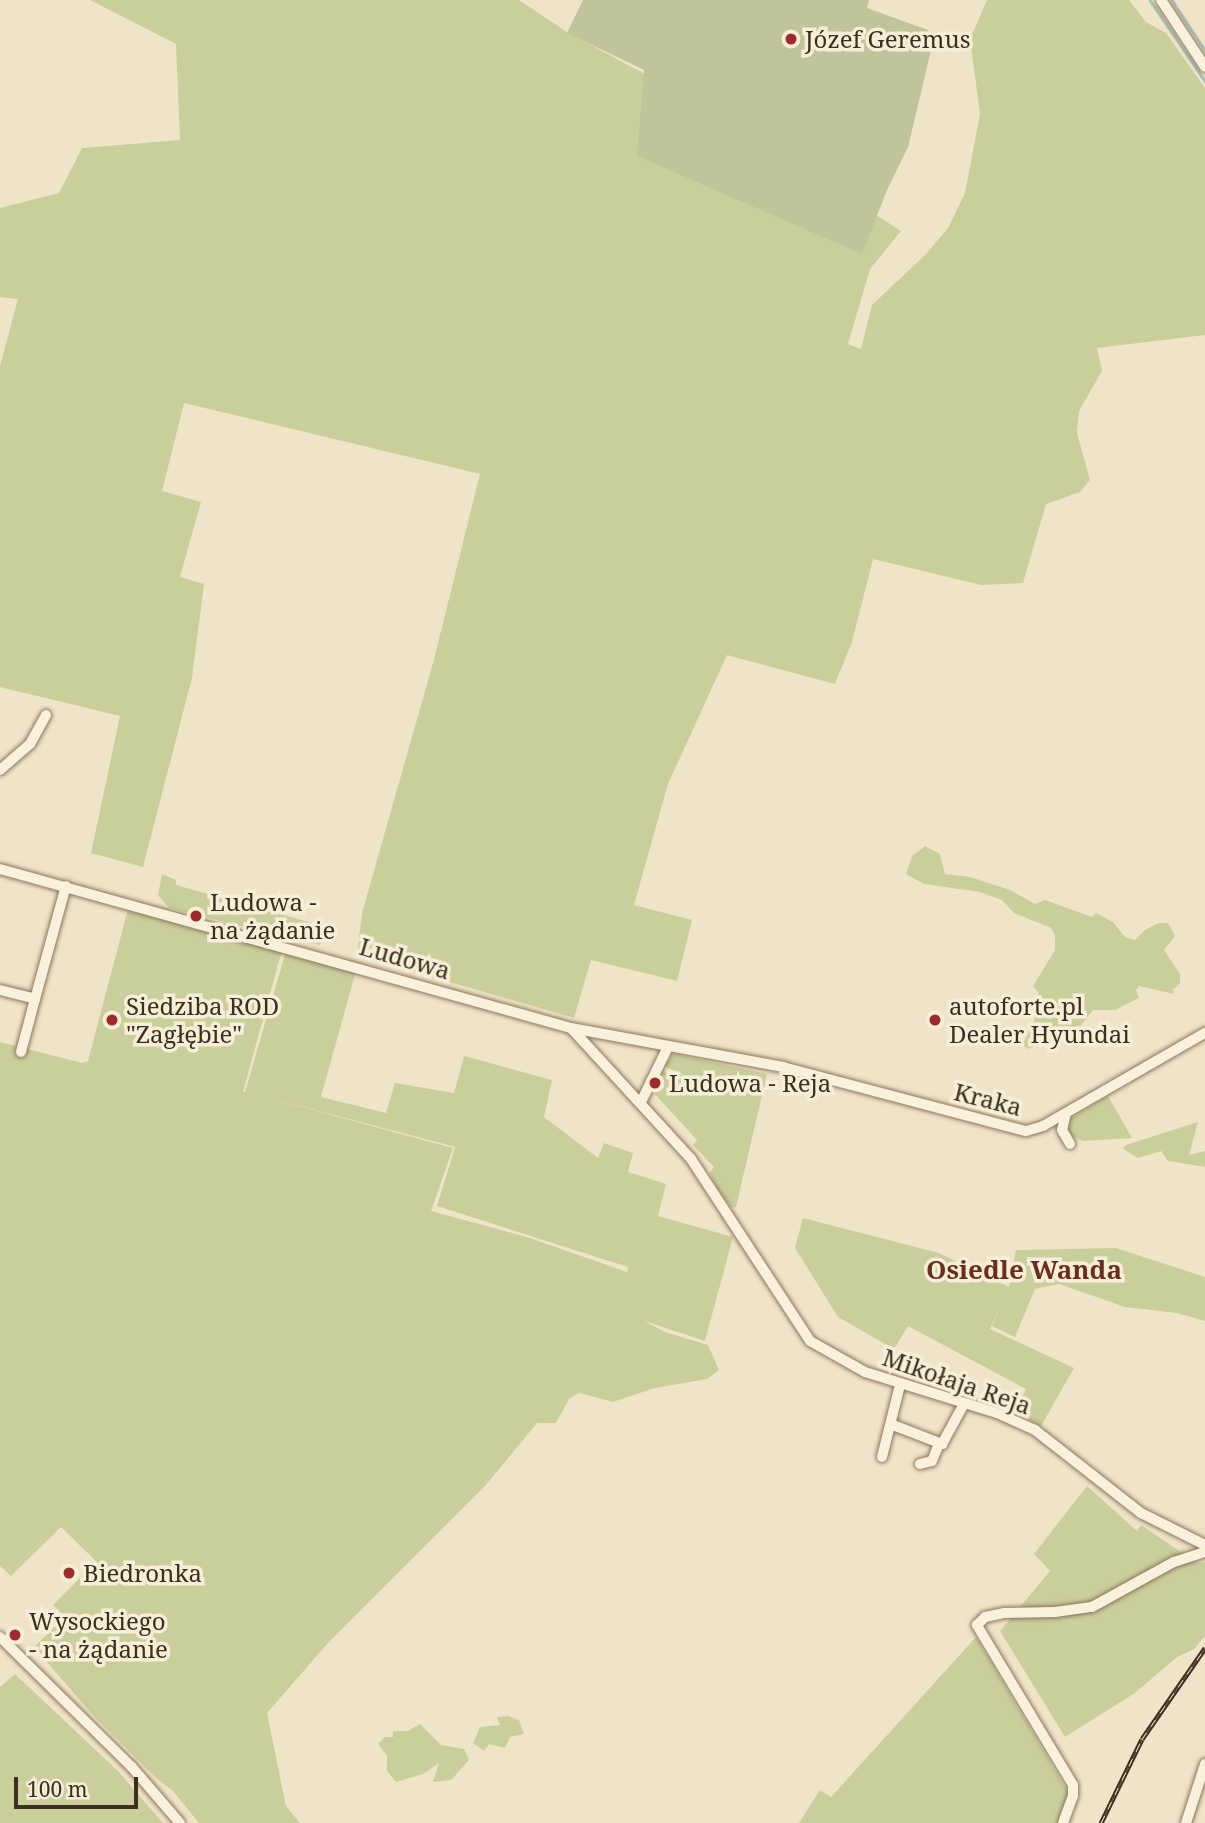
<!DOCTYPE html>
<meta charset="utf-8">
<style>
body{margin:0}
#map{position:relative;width:1205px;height:1823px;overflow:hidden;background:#f0e4c8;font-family:"Noto Serif",serif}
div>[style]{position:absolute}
.green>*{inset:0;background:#c9cf9b}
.cemetery>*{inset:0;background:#bfc49a}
.stream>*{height:2.5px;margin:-1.25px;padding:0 1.25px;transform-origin:1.25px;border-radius:1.25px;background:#a9c4bc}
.roads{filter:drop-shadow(0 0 2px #8d765c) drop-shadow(0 0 2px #8d765c)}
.minor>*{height:10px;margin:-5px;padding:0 5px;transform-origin:5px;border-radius:5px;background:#faf1dc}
.rail>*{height:5px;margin-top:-2.5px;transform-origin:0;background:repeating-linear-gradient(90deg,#f7eed8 0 8px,#3d2e20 0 16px);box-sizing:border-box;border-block:2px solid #3d2e20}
.dots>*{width:19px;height:19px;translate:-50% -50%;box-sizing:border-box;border:4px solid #f7eed8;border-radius:50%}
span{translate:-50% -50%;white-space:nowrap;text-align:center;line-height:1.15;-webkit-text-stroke:7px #f7eed8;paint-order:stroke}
.poi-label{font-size:24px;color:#3d2e20}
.left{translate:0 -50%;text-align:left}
.street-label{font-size:24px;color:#3d2e20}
.neighbourhood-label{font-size:26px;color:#6b2e1e;font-weight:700}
.scale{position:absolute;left:14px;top:1777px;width:124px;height:32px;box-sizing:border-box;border:4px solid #3d2e20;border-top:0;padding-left:9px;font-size:21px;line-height:24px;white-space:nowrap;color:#3d2e20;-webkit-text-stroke:5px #f7eed8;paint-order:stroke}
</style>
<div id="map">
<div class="green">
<div style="clip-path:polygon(90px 0,519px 0,567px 32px,654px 79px,810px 173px,901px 231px,870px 269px,848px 344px,861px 349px,872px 305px,926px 254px,948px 228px,965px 193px,980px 114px,970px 39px,987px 0,1129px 0,1146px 22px,1166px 33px,1205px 88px,1205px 335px,1097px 348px,1102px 371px,1079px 411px,1077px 433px,1090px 480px,1080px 492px,1046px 504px,1023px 583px,981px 585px,873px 559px,852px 642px,835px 684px,727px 655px,668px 784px,634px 905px,692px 920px,677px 981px,591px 960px,574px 1018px,357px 955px,362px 913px,433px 663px,480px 474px,184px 403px,162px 491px,201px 502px,180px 577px,204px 584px,192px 678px,143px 867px,91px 853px,120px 716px,0 687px,0 366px,18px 299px,0 297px,0 208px,59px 193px,82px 148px,180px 140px,176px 44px)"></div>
<div style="clip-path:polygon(925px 846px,940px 854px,945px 874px,970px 877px,1010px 890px,1035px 904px,1045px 900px,1092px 917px,1096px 913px,1113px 922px,1125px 937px,1135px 940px,1145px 930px,1159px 923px,1168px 923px,1175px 936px,1164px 950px,1180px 974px,1180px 983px,1173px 990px,1174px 994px,1139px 986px,1136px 990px,1139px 998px,1115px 1010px,1093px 1010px,1080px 1027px,1067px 1036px,1062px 1036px,1060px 1028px,1055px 1026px,1040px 1043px,1029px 1049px,1022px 1045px,1033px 1025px,1039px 993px,1033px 986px,1055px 950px,1055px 935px,1051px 928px,1014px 913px,1002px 900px,980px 892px,924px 884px,906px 874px,912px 856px)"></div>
<div style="clip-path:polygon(162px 874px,176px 880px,176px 885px,323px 926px,326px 939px,319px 945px,169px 908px,158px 895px)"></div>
<div style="clip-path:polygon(evenodd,128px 909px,282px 950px,243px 1092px,245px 1092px,286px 951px,356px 971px,321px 1097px,386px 1113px,395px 1083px,454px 1093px,464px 1056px,552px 1080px,544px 1117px,598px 1158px,604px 1143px,633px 1153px,628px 1172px,666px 1184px,658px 1216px,733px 1237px,705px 1341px,644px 1321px,665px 1332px,708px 1345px,719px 1370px,707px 1379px,655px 1388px,613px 1402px,579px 1393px,569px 1399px,556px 1423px,537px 1423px,485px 1486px,328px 1643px,267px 1713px,286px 1806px,300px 1823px,199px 1823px,172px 1790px,157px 1779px,90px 1712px,34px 1647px,65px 1617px,53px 1605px,80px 1578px,85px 1583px,102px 1567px,61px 1527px,11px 1576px,0 1566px,0 1042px,82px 1063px,88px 1061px,128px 909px,258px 1095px,455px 1147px,437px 1206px,628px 1267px,627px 1272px,527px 1237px,431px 1211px,453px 1148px,258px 1095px)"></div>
<div style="clip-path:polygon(674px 1054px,767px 1074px,736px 1207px,732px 1208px,718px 1190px,710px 1173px,714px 1167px,693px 1145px,697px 1140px,653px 1092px,663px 1071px,676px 1076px,678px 1072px,663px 1066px)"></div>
<div style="clip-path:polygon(1108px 1096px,1132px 1138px,1083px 1141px,1067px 1134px,1068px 1120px)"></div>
<div style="clip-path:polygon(1198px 1122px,1189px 1155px,1205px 1151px,1205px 1167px,1168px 1161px,1161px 1151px,1138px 1158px,1123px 1149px,1126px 1145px)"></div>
<div style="clip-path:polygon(803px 1218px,939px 1253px,1009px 1287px,1016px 1250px,1116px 1248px,1205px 1277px,1205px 1321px,1177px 1313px,1125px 1307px,1059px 1284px,1035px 1289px,1015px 1337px,992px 1326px,999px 1308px,990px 1329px,1074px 1368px,1041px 1426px,1015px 1413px,1026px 1389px,908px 1326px,894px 1349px,838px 1317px,795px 1248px)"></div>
<div style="clip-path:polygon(1087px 1486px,1137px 1531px,1141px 1525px,1197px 1563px,1205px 1562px,1205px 1636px,1194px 1649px,1177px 1657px,1135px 1693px,1065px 1737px,1000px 1631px,1050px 1571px,1034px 1554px)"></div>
<div style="clip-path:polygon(976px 1637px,1068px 1792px,1059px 1823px,799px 1823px,820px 1790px,831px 1797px)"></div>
<div style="clip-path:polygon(15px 1674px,118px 1771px,163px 1823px,0 1823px,0 1687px)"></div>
<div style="clip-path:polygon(508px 1716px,519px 1720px,524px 1734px,510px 1737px,505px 1748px,489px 1744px,484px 1751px,473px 1743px,480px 1727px,500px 1725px,497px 1717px)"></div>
<div style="clip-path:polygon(420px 1724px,441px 1745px,464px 1749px,469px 1760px,451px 1780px,433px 1782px,439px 1763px,423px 1774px,396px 1782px,387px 1771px,387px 1756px,378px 1744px,385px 1737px,393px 1737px,393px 1731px,408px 1731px)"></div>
</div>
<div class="cemetery">
<div style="clip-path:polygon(583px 0,869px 0,867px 8px,928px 30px,926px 40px,933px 42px,908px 147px,887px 190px,862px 254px,637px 156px,644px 70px,567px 33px)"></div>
</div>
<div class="stream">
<div style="left:1150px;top:0;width:98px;rotate:55.8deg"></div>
<div style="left:1172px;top:0;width:60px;rotate:56.6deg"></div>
</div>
<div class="roads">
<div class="minor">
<div style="left:1161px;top:0;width:80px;rotate:56.7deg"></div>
<div style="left:0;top:770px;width:40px;rotate:-41deg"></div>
<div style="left:30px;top:744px;width:33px;rotate:-61deg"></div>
<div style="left:0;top:869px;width:593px;rotate:15.56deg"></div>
<div style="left:571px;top:1028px;width:216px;rotate:10.4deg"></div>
<div style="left:783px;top:1067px;width:251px;rotate:14.8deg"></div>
<div style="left:1026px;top:1131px;width:18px;rotate:-16deg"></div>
<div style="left:1043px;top:1126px;width:187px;rotate:-29.9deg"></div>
<div style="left:0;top:990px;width:36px;rotate:14deg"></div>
<div style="left:35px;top:999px;width:117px;rotate:-74.7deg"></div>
<div style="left:571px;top:1028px;width:178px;rotate:47.5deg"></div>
<div style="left:691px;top:1159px;width:217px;rotate:56.8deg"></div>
<div style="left:810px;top:1341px;width:63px;rotate:29.4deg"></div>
<div style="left:865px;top:1372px;width:138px;rotate:17.3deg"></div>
<div style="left:997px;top:1413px;width:42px;rotate:24.1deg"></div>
<div style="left:1035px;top:1430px;width:135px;rotate:38.1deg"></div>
<div style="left:1141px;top:1513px;width:72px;rotate:26.6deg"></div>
<div style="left:21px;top:1052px;width:55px;rotate:-75.2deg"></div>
<div style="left:641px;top:1102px;width:61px;rotate:-63.9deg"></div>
<div style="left:1066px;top:1113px;width:17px;rotate:103deg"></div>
<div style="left:1062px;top:1130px;width:16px;rotate:60deg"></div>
<div style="left:893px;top:1425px;width:53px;rotate:21.2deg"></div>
<div style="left:942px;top:1444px;width:46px;rotate:-61.2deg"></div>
<div style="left:882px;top:1457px;width:74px;rotate:-76deg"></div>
<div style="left:920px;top:1464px;width:12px;rotate:-14deg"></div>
<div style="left:932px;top:1461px;width:18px;rotate:-68deg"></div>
<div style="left:0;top:1637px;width:184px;rotate:44.6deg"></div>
<div style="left:131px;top:1766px;width:75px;rotate:49.3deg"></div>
<div style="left:1063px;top:1823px;width:29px;rotate:-70deg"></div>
<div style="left:1073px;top:1796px;width:11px;rotate:-90deg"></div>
<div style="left:1073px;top:1785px;width:187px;rotate:-121deg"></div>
<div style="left:977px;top:1625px;width:11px;rotate:-45deg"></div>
<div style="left:985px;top:1617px;width:19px;rotate:-12deg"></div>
<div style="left:1004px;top:1613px;width:51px;rotate:-1.1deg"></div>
<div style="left:1055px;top:1612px;width:37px;rotate:-8deg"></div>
<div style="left:1092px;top:1607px;width:94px;rotate:-28.8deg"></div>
<div style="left:1174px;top:1562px;width:33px;rotate:-18deg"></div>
<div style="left:1186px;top:1823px;width:62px;rotate:-72.1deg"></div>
</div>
</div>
<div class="rail">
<div style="left:1101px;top:1823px;width:93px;rotate:-64deg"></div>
<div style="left:1142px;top:1739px;width:111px;rotate:-55.3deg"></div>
</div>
<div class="dots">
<div style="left:791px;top:39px;background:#9e2a2b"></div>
<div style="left:196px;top:916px;background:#9e2a2b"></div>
<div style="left:112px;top:1020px;background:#9e2a2b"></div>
<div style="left:935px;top:1020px;background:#9e2a2b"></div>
<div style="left:655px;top:1083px;background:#9e2a2b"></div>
<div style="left:69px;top:1573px;background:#9e2a2b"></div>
<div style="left:15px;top:1635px;background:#9e2a2b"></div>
</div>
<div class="poi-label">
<span class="left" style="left:805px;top:39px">Józef Geremus</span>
<span class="left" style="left:210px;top:916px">Ludowa -<br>na żądanie</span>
<span class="left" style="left:126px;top:1020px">Siedziba ROD<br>"Zagłębie"</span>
<span class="left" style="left:949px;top:1020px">autoforte.pl<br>Dealer Hyundai</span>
<span class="left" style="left:669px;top:1083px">Ludowa - Reja</span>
<span class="left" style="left:83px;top:1573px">Biedronka</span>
<span class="left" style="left:29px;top:1635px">Wysockiego<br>- na żądanie</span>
</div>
<div class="street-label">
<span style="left:405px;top:958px;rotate:16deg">Ludowa</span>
<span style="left:988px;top:1099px;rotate:14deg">Kraka</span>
<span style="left:957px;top:1381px;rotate:19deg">Mikołaja Reja</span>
</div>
<div class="neighbourhood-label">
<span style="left:1024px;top:1270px">Osiedle Wanda</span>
</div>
<div class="scale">100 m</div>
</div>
